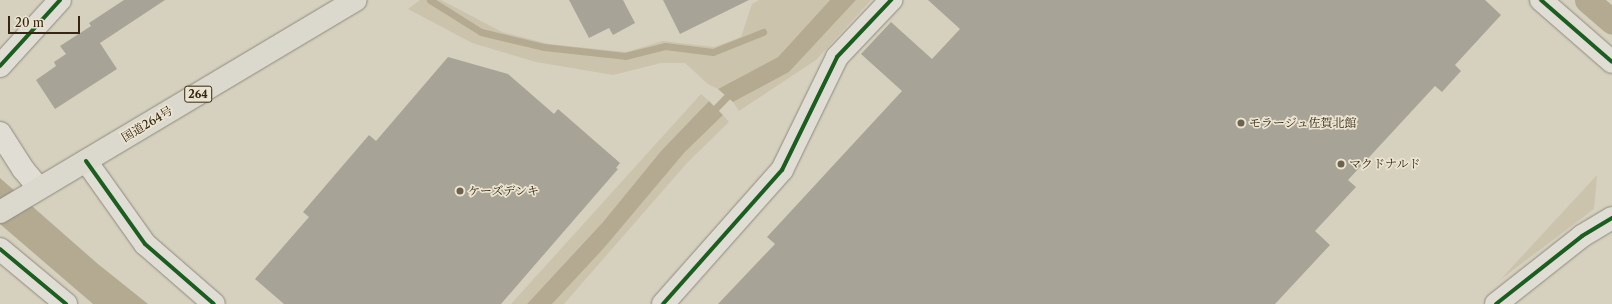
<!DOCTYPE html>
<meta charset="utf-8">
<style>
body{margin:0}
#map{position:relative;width:1612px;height:304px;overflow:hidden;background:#d6d1bf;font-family:"Libre Caslon Text","Noto Serif JP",serif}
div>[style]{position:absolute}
.green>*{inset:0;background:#cbc3ab}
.water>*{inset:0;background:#b4aa92}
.stream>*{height:7px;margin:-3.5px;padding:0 3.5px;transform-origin:3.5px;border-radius:3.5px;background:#b4aa92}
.canal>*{height:25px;margin:-12.5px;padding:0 12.5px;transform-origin:12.5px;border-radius:12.5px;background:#b4aa92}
.building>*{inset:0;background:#a7a396}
.roads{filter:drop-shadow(0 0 1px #8e8a7c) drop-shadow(0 0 1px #8e8a7c)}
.minor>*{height:22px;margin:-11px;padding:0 11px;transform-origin:11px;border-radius:11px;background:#e0ddd4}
.highway>*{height:22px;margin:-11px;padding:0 11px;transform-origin:11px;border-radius:11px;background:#dbd8cd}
.cycleway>*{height:4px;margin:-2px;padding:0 2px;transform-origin:2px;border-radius:2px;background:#1b5e20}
.dots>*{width:11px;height:11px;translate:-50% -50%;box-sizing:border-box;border:2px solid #eae4d0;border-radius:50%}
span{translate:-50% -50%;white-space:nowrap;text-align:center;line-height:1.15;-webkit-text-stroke:3.5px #eae4d0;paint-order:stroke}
.shield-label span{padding:1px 3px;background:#eae4d0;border:1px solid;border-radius:3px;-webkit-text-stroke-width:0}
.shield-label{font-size:11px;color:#362611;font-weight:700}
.poi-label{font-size:12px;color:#362611}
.left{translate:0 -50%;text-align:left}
.street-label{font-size:12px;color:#362611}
.scale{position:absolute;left:8px;top:16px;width:72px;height:18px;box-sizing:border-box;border:2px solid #362611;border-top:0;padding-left:5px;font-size:12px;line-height:14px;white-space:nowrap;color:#362611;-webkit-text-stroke:3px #eae4d0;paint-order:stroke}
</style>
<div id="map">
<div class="green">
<div style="clip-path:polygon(420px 0,441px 0,502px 32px,549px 44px,626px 52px,663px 41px,714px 47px,741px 37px,752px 4px,759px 0,830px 0,778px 57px,718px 89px,708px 84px,685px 63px,661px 63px,613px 75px,536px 62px,472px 43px,408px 9px)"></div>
<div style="clip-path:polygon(856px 0,871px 0,816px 60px,739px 111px,733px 102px,789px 72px)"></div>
<div style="clip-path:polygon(701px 94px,709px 101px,661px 151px,603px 222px,527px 304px,511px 304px)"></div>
<div style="clip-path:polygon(723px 115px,729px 122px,687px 163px,564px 304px,552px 304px,604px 248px,684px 153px)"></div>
<div style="clip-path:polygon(1597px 175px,1594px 209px,1500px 280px)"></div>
</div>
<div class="water">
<div style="clip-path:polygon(830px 0,856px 0,789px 72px,733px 102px,718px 89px,778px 57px)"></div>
<div style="clip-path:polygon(709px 101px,723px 115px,684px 153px,604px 248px,552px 304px,527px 304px,603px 222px,661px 151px)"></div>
<div style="clip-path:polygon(0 178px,98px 264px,148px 304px,93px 304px,0 224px)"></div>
</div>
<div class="stream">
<div style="left:430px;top:0;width:60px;rotate:32.1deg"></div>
<div style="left:481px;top:32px;width:65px;rotate:13.4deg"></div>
<div style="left:544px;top:47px;width:81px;rotate:6.3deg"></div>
<div style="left:625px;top:56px;width:41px;rotate:-14deg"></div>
<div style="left:665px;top:46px;width:48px;rotate:7.1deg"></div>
<div style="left:713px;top:52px;width:54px;rotate:-21.8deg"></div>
<div style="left:710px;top:114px;width:33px;rotate:-46deg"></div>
</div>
<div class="canal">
<div style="left:1587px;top:0;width:33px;rotate:41deg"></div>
</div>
<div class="building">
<div style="clip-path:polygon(124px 0,165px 0,100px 43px,117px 69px,55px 109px,36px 80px,56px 66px,54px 62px,66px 54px,60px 46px,91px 26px,89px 23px)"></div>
<div style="clip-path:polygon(569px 0,623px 0,635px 23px,613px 35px,609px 28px,589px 38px)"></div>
<div style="clip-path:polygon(663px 0,749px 0,680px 34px)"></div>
<div style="clip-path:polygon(928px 0,1485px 0,1501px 15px,1455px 65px,1461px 71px,1442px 92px,1435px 86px,1348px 180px,1356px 187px,1315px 231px,1330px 245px,1275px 304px,718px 304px,775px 244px,767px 237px,902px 91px,861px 54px,891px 22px,932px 59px,960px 29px)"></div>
<div style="clip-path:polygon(448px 57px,508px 74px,554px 114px,558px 109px,620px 163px,616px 168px,618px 169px,501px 304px,284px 304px,255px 279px,309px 217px,303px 212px,369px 135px,376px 141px)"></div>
</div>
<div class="roads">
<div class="minor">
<div style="left:1541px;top:0;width:94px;rotate:41.1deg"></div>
<div style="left:0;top:66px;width:89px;rotate:-47.7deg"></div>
<div style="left:0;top:133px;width:43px;rotate:57.4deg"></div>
<div style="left:23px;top:169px;width:23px;rotate:50deg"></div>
<div style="left:86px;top:161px;width:102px;rotate:54.6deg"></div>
<div style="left:145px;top:244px;width:91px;rotate:41deg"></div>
<div style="left:0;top:249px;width:86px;rotate:39.8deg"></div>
<div style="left:663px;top:304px;width:179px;rotate:-48.4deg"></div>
<div style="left:782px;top:170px;width:126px;rotate:-64deg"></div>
<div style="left:837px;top:57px;width:79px;rotate:-46.5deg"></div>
<div style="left:1496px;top:304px;width:110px;rotate:-38.3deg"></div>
<div style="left:1582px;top:236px;width:35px;rotate:-31deg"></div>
</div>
<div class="highway">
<div style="left:0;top:212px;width:414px;rotate:-30.8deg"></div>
</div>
</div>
<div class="cycleway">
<div style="left:1541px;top:0;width:94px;rotate:41.1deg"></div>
<div style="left:0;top:66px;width:89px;rotate:-47.7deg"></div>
<div style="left:86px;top:161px;width:102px;rotate:54.6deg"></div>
<div style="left:145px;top:244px;width:91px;rotate:41deg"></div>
<div style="left:0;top:249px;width:86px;rotate:39.8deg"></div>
<div style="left:663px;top:304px;width:179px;rotate:-48.4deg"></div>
<div style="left:782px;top:170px;width:126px;rotate:-64deg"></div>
<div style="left:837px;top:57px;width:79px;rotate:-46.5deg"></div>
<div style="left:1496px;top:304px;width:110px;rotate:-38.3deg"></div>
<div style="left:1582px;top:236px;width:35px;rotate:-31deg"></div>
</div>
<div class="dots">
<div style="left:1241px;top:123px;background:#6e624e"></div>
<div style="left:1341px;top:164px;background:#6e624e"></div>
<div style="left:460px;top:191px;background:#6e624e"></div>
</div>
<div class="shield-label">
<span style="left:198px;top:94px">264</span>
</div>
<div class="poi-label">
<span class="left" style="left:1249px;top:123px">モラージュ佐賀北館</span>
<span class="left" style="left:1349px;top:164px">マクドナルド</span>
<span class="left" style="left:468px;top:191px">ケーズデンキ</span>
</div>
<div class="street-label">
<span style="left:147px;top:124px;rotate:-31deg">国道264号</span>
</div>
<div class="scale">20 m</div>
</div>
